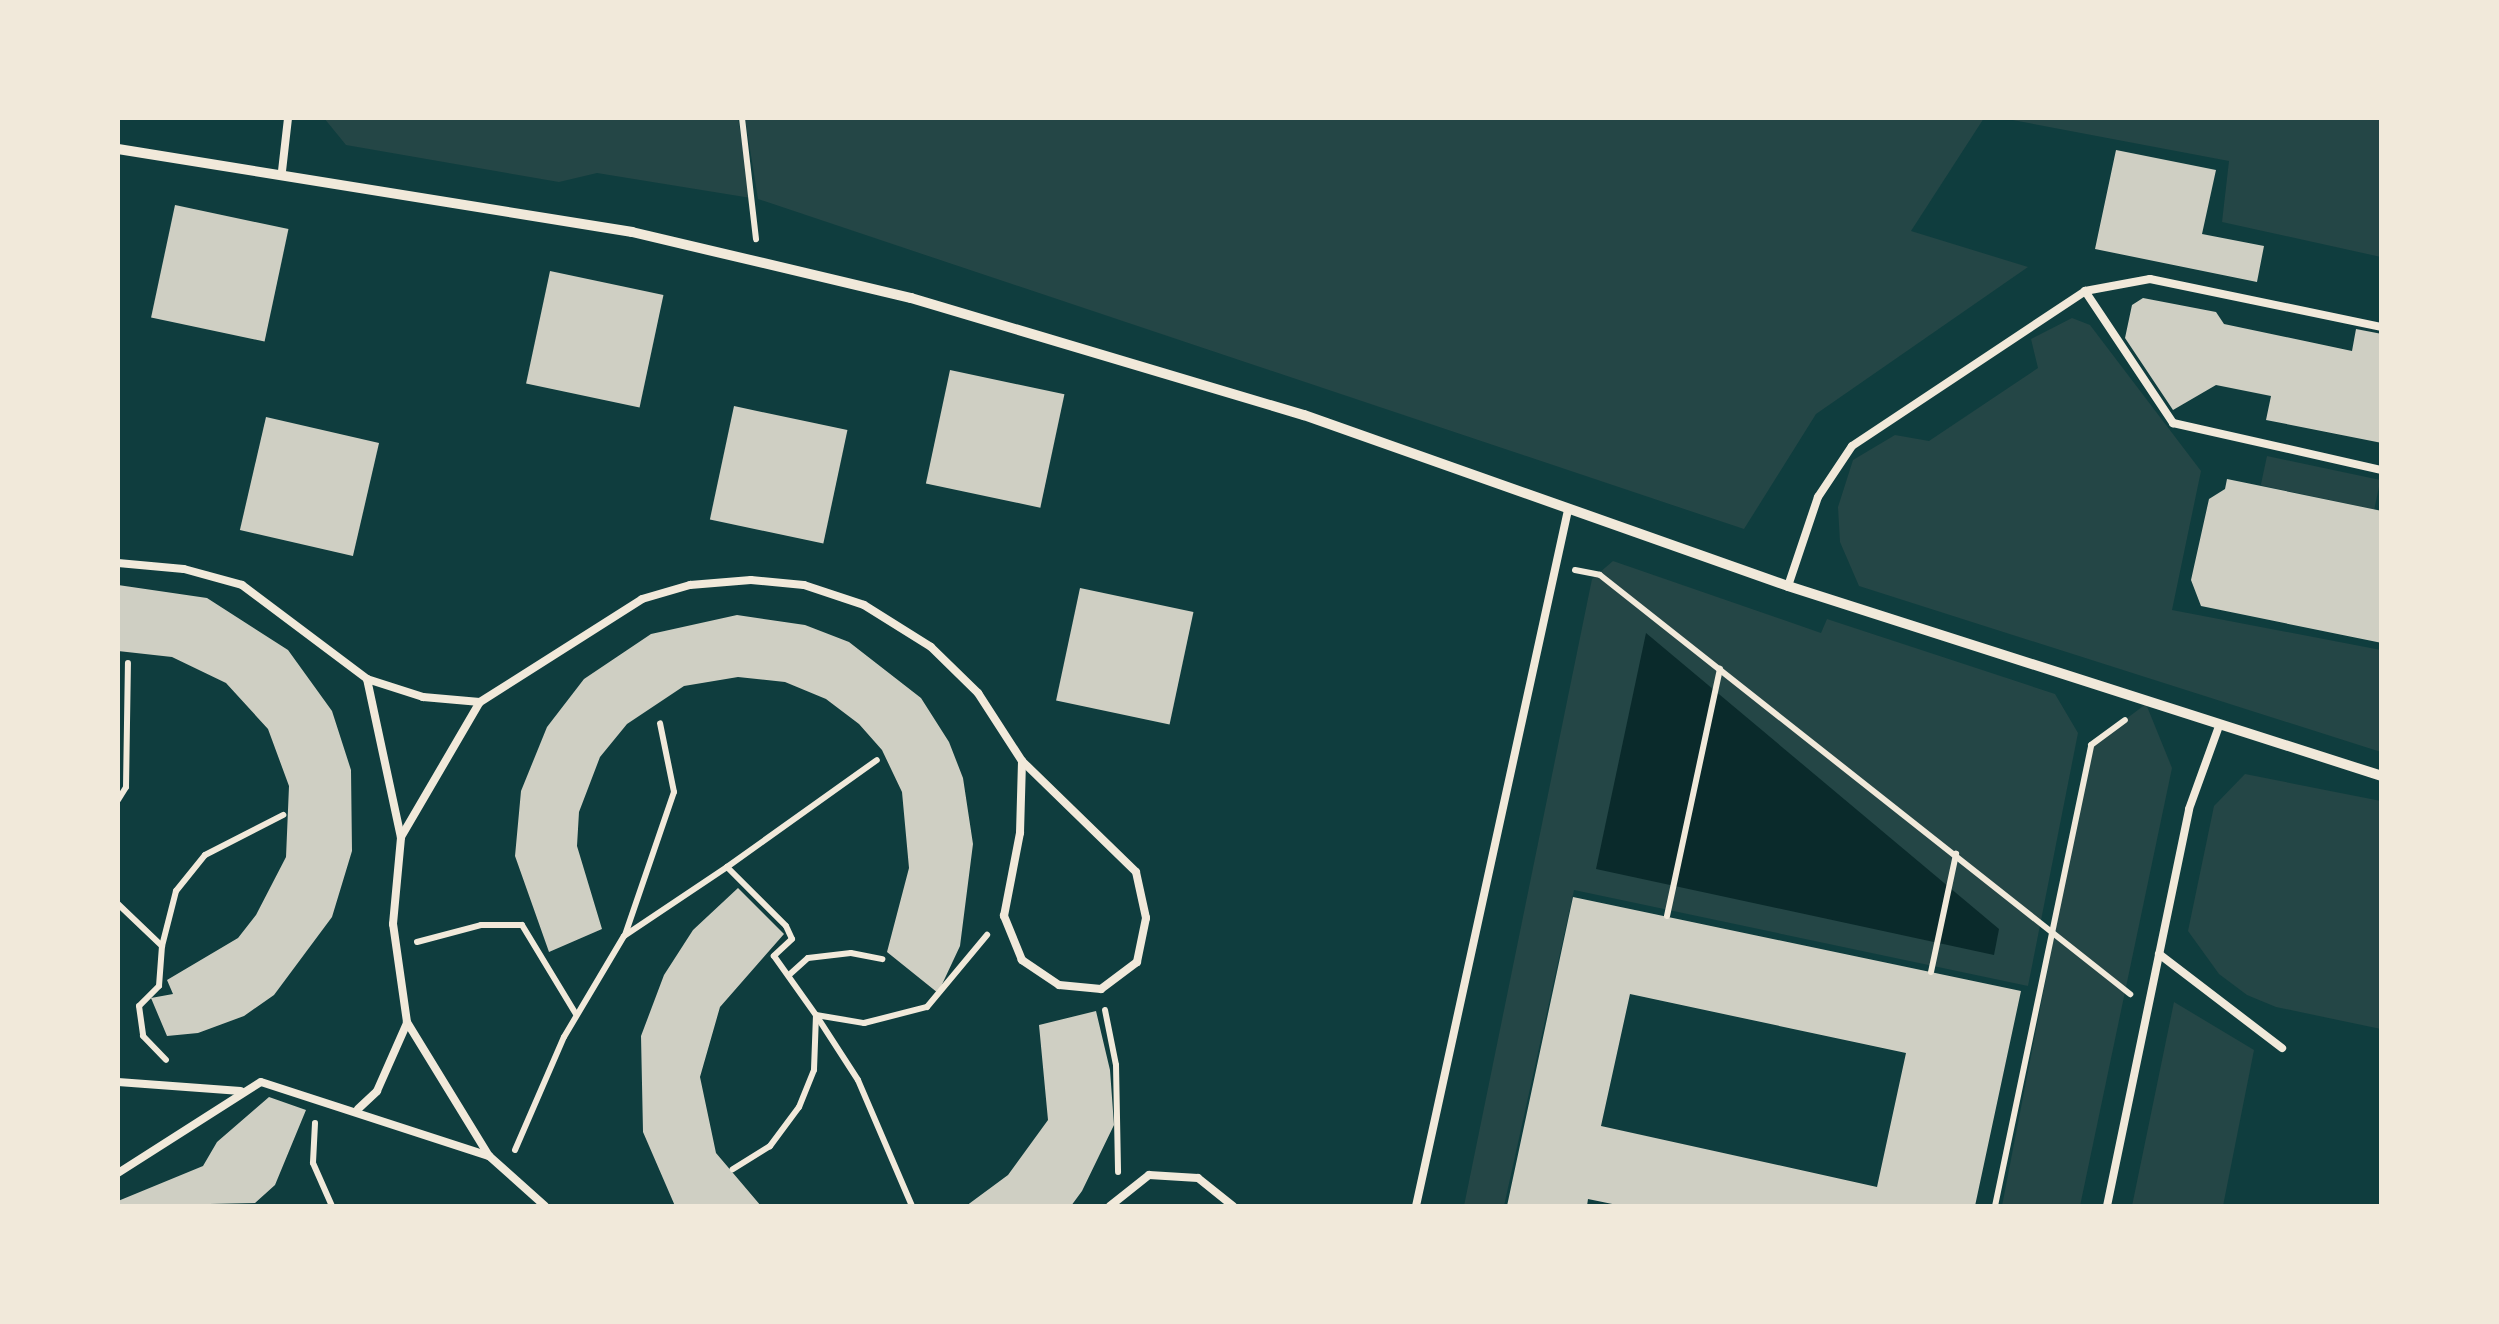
<!DOCTYPE html>
<style>
body{margin:0}
#map{position:relative;width:2499px;height:1324px;overflow:hidden;background:#0f3d3e;font-family:"Zilla Slab",serif}
div>[style]{position:absolute}
.green>*{inset:0;background:#244646;transform-origin:0 0}
.water>*{inset:0;background:#0a2a2b}
.building>*{inset:0;background:#cfcfc3;transform-origin:0 0}
.path>*{height:6px;margin:-3px;padding:0 3px;transform-origin:3px;border-radius:3px;background:#f1e9da}
.service>*{height:8px;margin:-4px;padding:0 4px;transform-origin:4px;border-radius:4px;background:#f1e9da}
.minor>*{height:10px;margin:-5px;padding:0 5px;transform-origin:5px;border-radius:5px;background:#f1e9da}
span{translate:-50% -50%;white-space:nowrap;text-align:center;line-height:1.15;-webkit-text-stroke:9px #f1e9da;paint-order:stroke}
.frame{position:absolute;inset:0;border:120px solid #f1e9da;pointer-events:none}
</style>
<div id="map">
<div class="green">
<div style="clip-path:polygon(324px 118px,738px 118px,751px 198px,597px 173px,559px 182px,346px 145px)"></div>
<div style="clip-path:polygon(745px 118px,1984px 118px,1911px 231px,2028px 267px,1816px 414px,1744px 529px,758px 199px)"></div>
<div style="clip-path:polygon(2002px 118px,2381px 118px,2381px 257px,2222px 222px,2229px 161px)"></div>
<div style="clip-path:polygon(2072px 318px,2090px 325px,2201px 471px,2172px 610px,2381px 650px,2381px 752px,1859px 586px,1840px 542px,1838px 507px,1853px 460px,1895px 435px,1929px 441px,2038px 368px,2031px 339px)"></div>
<div style="left:2267px;top:456px;width:116px;height:30px;rotate:12deg"></div>
<div style="clip-path:polygon(1613px 561px,1821px 633px,1827px 619px,2055px 694px,2078px 733px,2028px 986px,1574px 890px,1504px 1206px,1464px 1206px,1592px 579px)"></div>
<div style="clip-path:polygon(2146px 704px,2172px 768px,2080px 1206px,2002px 1206px,2091px 745px)"></div>
<div style="clip-path:polygon(2245px 774px,2381px 801px,2381px 1029px,2276px 1007px,2247px 995px,2219px 974px,2188px 931px,2214px 806px)"></div>
<div style="clip-path:polygon(2174px 1002px,2254px 1050px,2223px 1206px,2132px 1206px)"></div>
</div>
<div class="water">
<div style="clip-path:polygon(1646px 633px,1999px 929px,1994px 955px,1596px 869px)"></div>
</div>
<div class="building">
<div style="clip-path:polygon(2116px 150px,2216px 170px,2202px 234px,2264px 246px,2257px 282px,2095px 249px)"></div>
<div style="left:175px;top:205px;width:116px;height:115px;rotate:12deg"></div>
<div style="left:550px;top:271px;width:116px;height:115px;rotate:12deg"></div>
<div style="clip-path:polygon(2143px 298px,2216px 312px,2224px 324px,2352px 351px,2356px 329px,2382px 334px,2382px 443px,2266px 420px,2271px 396px,2216px 385px,2173px 410px,2125px 338px,2132px 305px)"></div>
<div style="left:950px;top:370px;width:117px;height:116px;rotate:12deg"></div>
<div style="left:734px;top:406px;width:116px;height:116px;rotate:12deg"></div>
<div style="left:266px;top:417px;width:116px;height:116px;rotate:13deg"></div>
<div style="clip-path:polygon(2227px 479px,2382px 511px,2382px 643px,2201px 606px,2191px 580px,2209px 499px,2225px 489px)"></div>
<div style="clip-path:polygon(118px 585px,207px 598px,288px 650px,332px 711px,351px 770px,352px 851px,332px 917px,274px 995px,244px 1016px,198px 1033px,167px 1036px,151px 998px,173px 994px,167px 980px,238px 938px,256px 915px,286px 857px,289px 786px,268px 729px,226px 683px,172px 657px,118px 651px)"></div>
<div style="left:1080px;top:588px;width:116px;height:115px;rotate:12deg"></div>
<div style="clip-path:polygon(737px 615px,805px 625px,849px 642px,921px 698px,949px 742px,963px 778px,973px 844px,960px 946px,938px 993px,887px 952px,909px 868px,902px 792px,882px 750px,859px 724px,826px 699px,785px 682px,738px 677px,684px 686px,627px 724px,600px 757px,579px 812px,577px 846px,602px 929px,549px 952px,515px 856px,521px 791px,547px 727px,584px 679px,651px 634px)"></div>
<div style="clip-path:polygon(738px 888px,784px 934px,720px 1007px,700px 1077px,716px 1153px,761px 1206px,675px 1206px,643px 1132px,641px 1036px,664px 975px,693px 930px)"></div>
<div style="clip-path:polygon(evenodd,1573px 897px,2021px 991px,1975px 1206px,1622px 1206px,1588px 1199px,1587px 1206px,1507px 1206px,1573px 897px,1630px 994px,1906px 1053px,1877px 1187px,1601px 1126px,1630px 994px)"></div>
<div style="clip-path:polygon(1096px 1011px,1110px 1070px,1114px 1125px,1082px 1191px,1071px 1206px,966px 1206px,1008px 1175px,1048px 1120px,1039px 1025px)"></div>
<div style="clip-path:polygon(269px 1097px,306px 1110px,275px 1185px,255px 1203px,118px 1206px,118px 1201px,203px 1166px,217px 1142px)"></div>
</div>
<div class="path">
<div style="left:742px;top:118px;width:122px;rotate:83.4deg"></div>
<div style="left:1575px;top:570px;width:25px;rotate:11deg"></div>
<div style="left:1600px;top:575px;width:676px;rotate:38.33deg"></div>
<div style="left:118px;top:800px;width:15px;rotate:-58deg"></div>
<div style="left:126px;top:787px;width:124px;rotate:-89.1deg"></div>
<div style="left:727px;top:867px;width:184px;rotate:-35.5deg"></div>
<div style="left:118px;top:904px;width:61px;rotate:43.7deg"></div>
<div style="left:162px;top:946px;width:40px;rotate:94.3deg"></div>
<div style="left:159px;top:986px;width:28px;rotate:135deg"></div>
<div style="left:139px;top:1006px;width:30px;rotate:82deg"></div>
<div style="left:143px;top:1036px;width:33px;rotate:46deg"></div>
<div style="left:1667px;top:916px;width:253px;rotate:-77.9deg"></div>
<div style="left:625px;top:935px;width:151px;rotate:-71.1deg"></div>
<div style="left:674px;top:792px;width:70px;rotate:-101.5deg"></div>
<div style="left:417px;top:942px;width:66px;rotate:-14.9deg"></div>
<div style="left:481px;top:925px;width:41px"></div>
<div style="left:522px;top:925px;width:104px;rotate:58.8deg"></div>
<div style="left:162px;top:946px;width:57px;rotate:-75.7deg"></div>
<div style="left:176px;top:891px;width:46px;rotate:-51.1deg"></div>
<div style="left:205px;top:855px;width:88px;rotate:-27.1deg"></div>
<div style="left:1931px;top:972px;width:121px;rotate:-78deg"></div>
<div style="left:789px;top:975px;width:25px;rotate:-42deg"></div>
<div style="left:808px;top:958px;width:43px;rotate:-6.6deg"></div>
<div style="left:851px;top:953px;width:32px;rotate:11deg"></div>
<div style="left:1105px;top:1010px;width:56px;rotate:78.7deg"></div>
<div style="left:1116px;top:1065px;width:107px;rotate:88.9deg"></div>
<div style="left:315px;top:1123px;width:40px;rotate:92.9deg"></div>
<div style="left:313px;top:1163px;width:47px;rotate:66.2deg"></div>
<div style="left:515px;top:1150px;width:123px;rotate:-66.6deg"></div>
<div style="left:564px;top:1037px;width:117px;rotate:-59.3deg"></div>
<div style="left:624px;top:936px;width:124px;rotate:-33.8deg"></div>
<div style="left:727px;top:867px;width:83px;rotate:45deg"></div>
<div style="left:786px;top:926px;width:14px;rotate:65deg"></div>
<div style="left:792px;top:939px;width:25px;rotate:137deg"></div>
<div style="left:774px;top:956px;width:72px;rotate:54.6deg"></div>
<div style="left:816px;top:1015px;width:55px;rotate:92.1deg"></div>
<div style="left:814px;top:1070px;width:40px;rotate:112deg"></div>
<div style="left:799px;top:1107px;width:49px;rotate:126.6deg"></div>
<div style="left:770px;top:1146px;width:44px;rotate:148.1deg"></div>
<div style="left:912px;top:1206px;width:137px;rotate:-113.2deg"></div>
<div style="left:858px;top:1080px;width:77px;rotate:-122.9deg"></div>
<div style="left:816px;top:1015px;width:49px;rotate:9.5deg"></div>
<div style="left:864px;top:1023px;width:65px;rotate:-14.3deg"></div>
<div style="left:927px;top:1007px;width:94px;rotate:-50.2deg"></div>
<div style="left:1995px;top:1206px;width:471px;rotate:-78.2deg"></div>
<div style="left:2091px;top:745px;width:42px;rotate:-36.3deg"></div>
</div>
<div class="service">
<div style="left:282px;top:171px;width:53px;rotate:-83.5deg"></div>
<div style="left:2085px;top:291px;width:66px;rotate:-10.5deg"></div>
<div style="left:2150px;top:279px;width:237px;rotate:11.7deg"></div>
<div style="left:118px;top:563px;width:66px;rotate:5.2deg"></div>
<div style="left:184px;top:569px;width:60px;rotate:15.4deg"></div>
<div style="left:242px;top:585px;width:156px;rotate:36.9deg"></div>
<div style="left:367px;top:679px;width:59px;rotate:17.8deg"></div>
<div style="left:423px;top:697px;width:57px;rotate:5deg"></div>
<div style="left:1788px;top:586px;width:94px;rotate:-71.4deg"></div>
<div style="left:1818px;top:497px;width:61px;rotate:-56.3deg"></div>
<div style="left:1852px;top:446px;width:280px;rotate:-33.6deg"></div>
<div style="left:2085px;top:291px;width:159px;rotate:56.3deg"></div>
<div style="left:2173px;top:423px;width:214px;rotate:12.7deg"></div>
<div style="left:367px;top:679px;width:162px;rotate:77.9deg"></div>
<div style="left:2159px;top:954px;width:155px;rotate:37.4deg"></div>
<div style="left:118px;top:1082px;width:123px;rotate:4.2deg"></div>
<div style="left:358px;top:1109px;width:26px;rotate:-43deg"></div>
<div style="left:377px;top:1091px;width:74px;rotate:-66.2deg"></div>
<div style="left:118px;top:1173px;width:169px;rotate:-32.5deg"></div>
<div style="left:261px;top:1082px;width:240px;rotate:18deg"></div>
<div style="left:545px;top:1206px;width:75px;rotate:-138.2deg"></div>
<div style="left:489px;top:1156px;width:157px;rotate:-121.5deg"></div>
<div style="left:407px;top:1022px;width:99px;rotate:-98.1deg"></div>
<div style="left:393px;top:924px;width:87px;rotate:-84.7deg"></div>
<div style="left:401px;top:837px;width:156px;rotate:-59.7deg"></div>
<div style="left:480px;top:702px;width:192px;rotate:-32.4deg"></div>
<div style="left:642px;top:599px;width:50px;rotate:-16.3deg"></div>
<div style="left:690px;top:585px;width:61px;rotate:-4.7deg"></div>
<div style="left:751px;top:580px;width:53px;rotate:5.4deg"></div>
<div style="left:804px;top:585px;width:63px;rotate:18.4deg"></div>
<div style="left:864px;top:605px;width:79px;rotate:32.1deg"></div>
<div style="left:931px;top:647px;width:66px;rotate:44.4deg"></div>
<div style="left:978px;top:693px;width:81px;rotate:57.1deg"></div>
<div style="left:1022px;top:761px;width:159px;rotate:44.2deg"></div>
<div style="left:1136px;top:872px;width:47px;rotate:77.7deg"></div>
<div style="left:1146px;top:918px;width:45px;rotate:101.6deg"></div>
<div style="left:1137px;top:962px;width:45px;rotate:143.1deg"></div>
<div style="left:1101px;top:989px;width:42px;rotate:-174.6deg"></div>
<div style="left:1059px;top:985px;width:45px;rotate:-146deg"></div>
<div style="left:1022px;top:960px;width:48px;rotate:-112.2deg"></div>
<div style="left:1004px;top:916px;width:85px;rotate:-79.1deg"></div>
<div style="left:1020px;top:833px;width:72px;rotate:-88.4deg"></div>
<div style="left:1110px;top:1206px;width:50px;rotate:-38.5deg"></div>
<div style="left:1149px;top:1175px;width:49px;rotate:3.5deg"></div>
<div style="left:1198px;top:1178px;width:45px;rotate:38.7deg"></div>
<div style="left:1416px;top:1206px;width:712px;rotate:-77.68deg"></div>
<div style="left:2107px;top:1206px;width:405px;rotate:-78.3deg"></div>
<div style="left:2189px;top:809px;width:88px;rotate:-70.1deg"></div>
</div>
<div class="minor">
<div style="left:118px;top:149px;width:521px;rotate:9.17deg"></div>
<div style="left:632px;top:232px;width:287px;rotate:13.3deg"></div>
<div style="left:911px;top:298px;width:410px;rotate:16.6deg"></div>
<div style="left:1304px;top:415px;width:513px;rotate:19.46deg"></div>
<div style="left:1788px;top:586px;width:624px;rotate:17.74deg"></div>
</div>
<div class="frame"></div>
</div>
